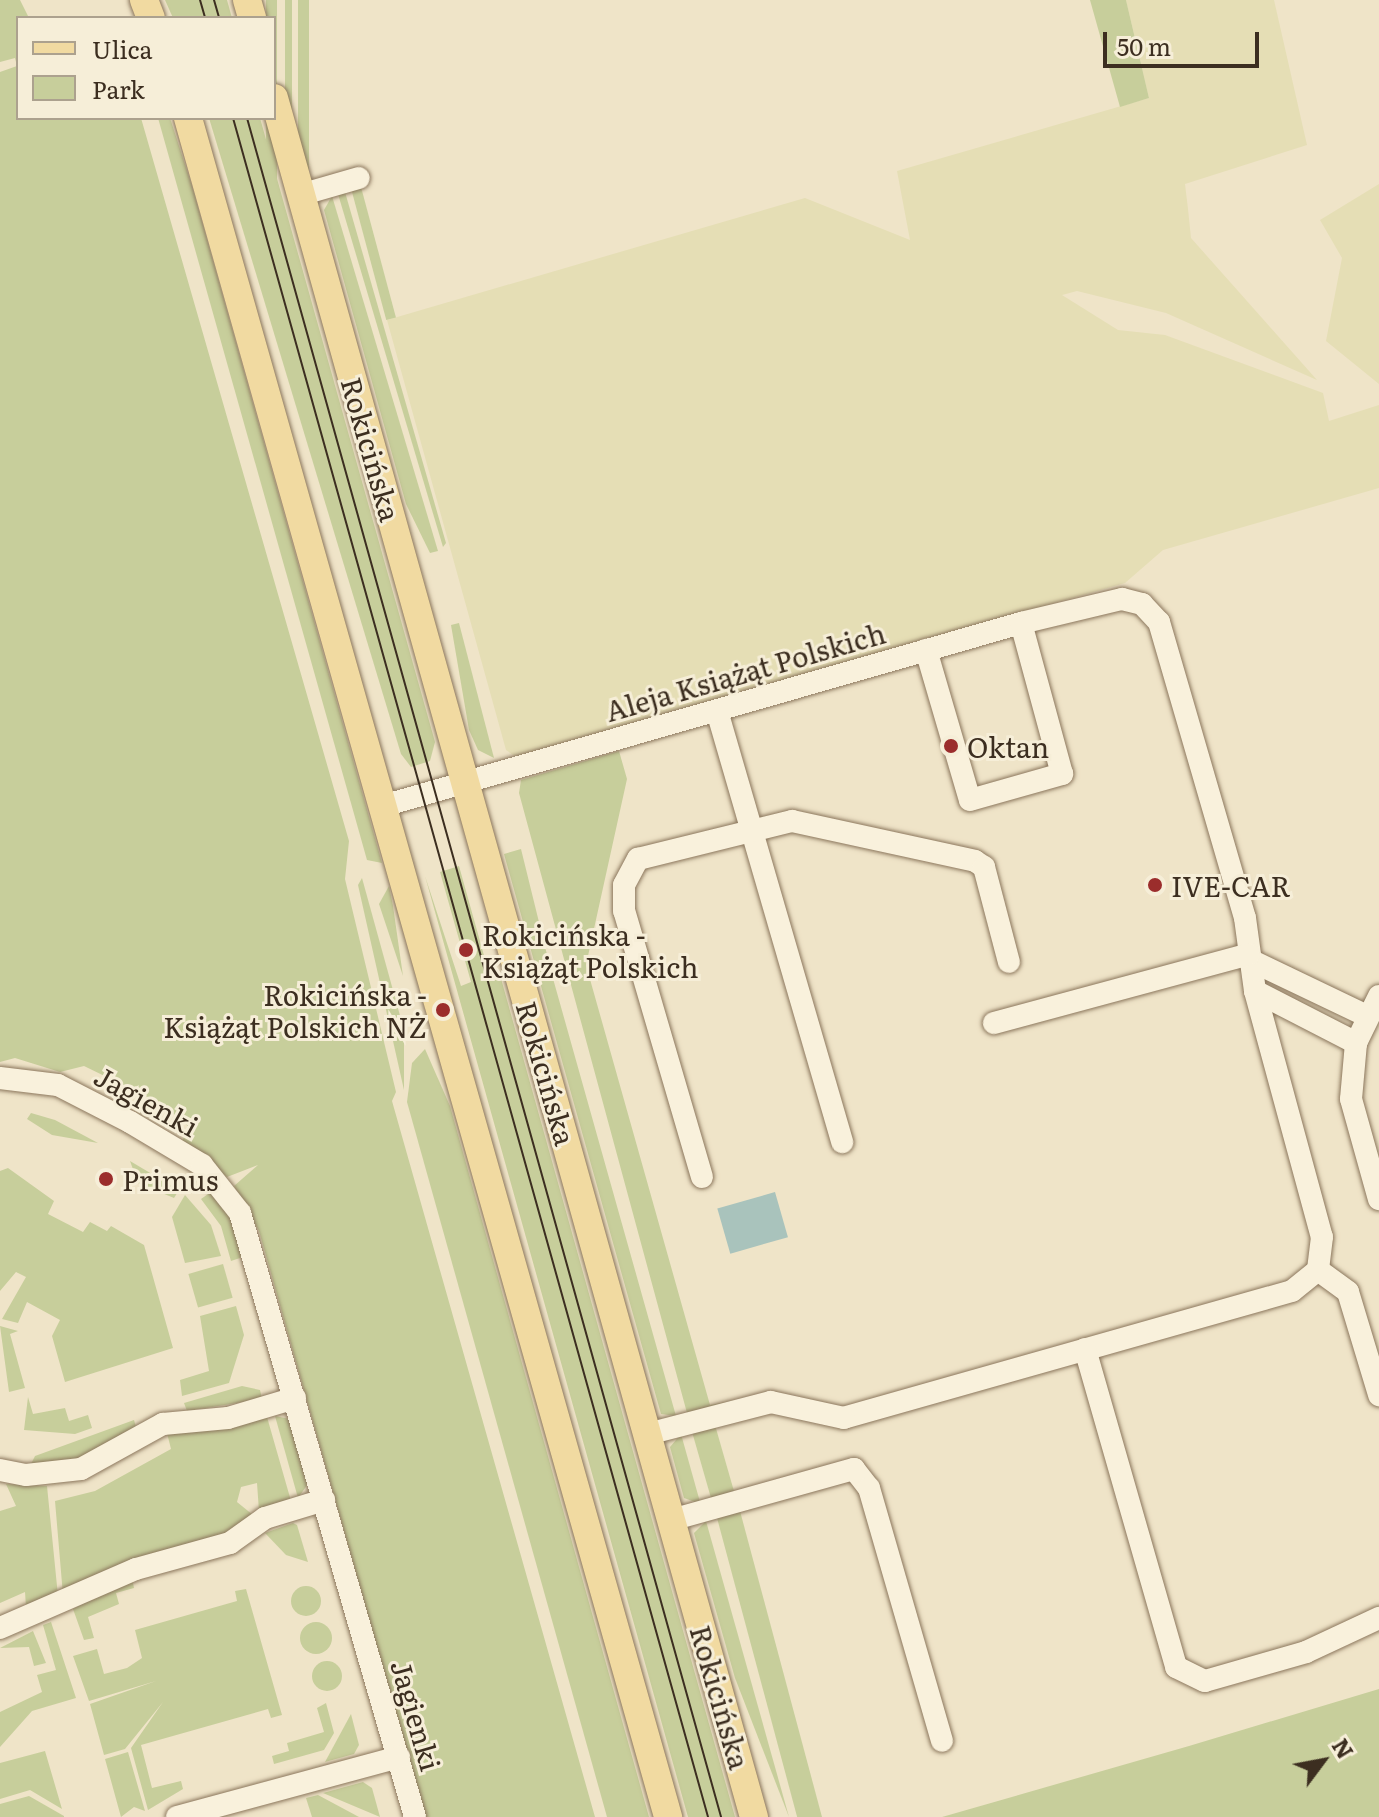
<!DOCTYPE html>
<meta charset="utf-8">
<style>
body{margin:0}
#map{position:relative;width:1379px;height:1817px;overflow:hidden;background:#efe4c8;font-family:Literata,serif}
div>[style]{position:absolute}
.farmland>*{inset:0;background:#e5deb5}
.green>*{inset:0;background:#c7ce9b;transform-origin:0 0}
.round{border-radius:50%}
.water>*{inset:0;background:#a9c3bc;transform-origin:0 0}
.roads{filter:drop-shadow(0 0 2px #8b765c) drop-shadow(0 0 2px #8b765c)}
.minor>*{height:22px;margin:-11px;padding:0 11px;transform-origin:11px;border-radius:11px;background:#f9f1dc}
.major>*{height:28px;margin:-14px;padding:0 14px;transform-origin:14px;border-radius:14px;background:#f1daa1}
.tram>*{height:2px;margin:-1px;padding:0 1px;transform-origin:1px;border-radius:1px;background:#3c2e20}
.dots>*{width:22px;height:22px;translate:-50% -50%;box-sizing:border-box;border:4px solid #f6eed8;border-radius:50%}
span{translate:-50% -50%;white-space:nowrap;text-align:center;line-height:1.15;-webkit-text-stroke:6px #f6eed8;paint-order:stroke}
.street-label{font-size:28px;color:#3c2e20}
.poi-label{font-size:28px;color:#3c2e20}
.left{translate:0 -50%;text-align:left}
.right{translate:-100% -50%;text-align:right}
.legend{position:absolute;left:16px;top:16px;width:260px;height:104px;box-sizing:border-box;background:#f6eed8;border:2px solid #aca18e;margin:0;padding:10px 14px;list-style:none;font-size:24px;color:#3c2e20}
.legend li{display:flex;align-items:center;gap:16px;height:40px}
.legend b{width:40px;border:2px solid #aca18e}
.north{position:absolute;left:1283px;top:1721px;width:80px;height:80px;-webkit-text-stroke:6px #f6eed8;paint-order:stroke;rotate:58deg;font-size:22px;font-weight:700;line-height:32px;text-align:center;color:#3c2e20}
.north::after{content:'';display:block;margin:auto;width:28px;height:36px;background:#3c2e20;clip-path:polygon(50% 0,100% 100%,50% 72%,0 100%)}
.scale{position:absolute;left:1103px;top:32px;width:156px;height:36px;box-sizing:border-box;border:4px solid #3c2e20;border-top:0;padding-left:10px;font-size:24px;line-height:28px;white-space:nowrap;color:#3c2e20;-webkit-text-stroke:6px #f6eed8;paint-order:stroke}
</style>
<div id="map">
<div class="farmland">
<div style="clip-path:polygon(1126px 0,1274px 0,1307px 145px,1185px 184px,1188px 209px,1191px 238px,1317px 380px,1166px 313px,1077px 291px,1062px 295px,1118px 330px,1165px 335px,1323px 393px,1329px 421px,1379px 405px,1379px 488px,1163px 550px,1125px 583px,516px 757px,506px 750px,387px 320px,805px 198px,910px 240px,897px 171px,1149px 98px)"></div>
<div style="clip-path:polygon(1379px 184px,1379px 384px,1326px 341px,1342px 258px,1320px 220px)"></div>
</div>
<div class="green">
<div style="clip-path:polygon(0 0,20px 0,29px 18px,18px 18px,18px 118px,141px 118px,349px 841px,345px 879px,396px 1092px,392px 1101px,595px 1817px,425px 1817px,259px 1231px,234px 1186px,258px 1165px,227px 1177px,182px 1141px,189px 1127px,160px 1103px,84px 1066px,60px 1072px,15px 1058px,0 1062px,0 72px,17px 66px,15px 58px,0 62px)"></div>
<div style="clip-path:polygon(165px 0,227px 0,232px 18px,173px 18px)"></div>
<div style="left:266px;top:0;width:11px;height:180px"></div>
<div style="left:285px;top:0;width:7px;height:183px"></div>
<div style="left:298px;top:0;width:11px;height:179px"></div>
<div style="clip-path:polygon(1090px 0,1126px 0,1149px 98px,1120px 107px)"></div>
<div style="clip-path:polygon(158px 118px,170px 118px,192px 186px,382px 863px,367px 860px)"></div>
<div style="clip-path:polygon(209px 118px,260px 118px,435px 742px,430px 761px,411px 767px,401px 754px)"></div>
<div style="left:361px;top:187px;width:135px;height:10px;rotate:75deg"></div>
<div style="clip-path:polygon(345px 192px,446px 543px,443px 547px,338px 194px)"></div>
<div style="clip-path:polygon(332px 196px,438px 551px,430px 553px,406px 504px,324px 210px)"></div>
<div style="clip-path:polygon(459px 623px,494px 758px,478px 750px,469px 730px,451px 625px)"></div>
<div style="clip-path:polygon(619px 751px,627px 779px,586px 965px,710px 1405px,737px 1400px,687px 1413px,519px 793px,521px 780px)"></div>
<div style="clip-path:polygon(521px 849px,552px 975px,676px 1416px,661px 1414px,504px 854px)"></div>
<div style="clip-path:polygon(459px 866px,490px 977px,500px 975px,735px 1817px,688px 1817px,425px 876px,461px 986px,471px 982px,440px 872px)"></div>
<div style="clip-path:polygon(362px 878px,404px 1030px,404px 1090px,358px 885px)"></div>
<div style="clip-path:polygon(389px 886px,393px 906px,403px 976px,379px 904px)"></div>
<div style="clip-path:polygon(425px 1049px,450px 1106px,649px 1817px,607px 1817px,407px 1102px,412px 1063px)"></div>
<div style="clip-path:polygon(31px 1113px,55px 1120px,98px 1143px,52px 1135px,27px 1119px)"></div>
<div style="clip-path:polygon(130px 1161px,179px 1190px,174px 1198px,138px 1183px)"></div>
<div style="clip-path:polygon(8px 1168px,54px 1201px,48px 1214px,83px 1232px,90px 1222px,107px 1231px,111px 1226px,144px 1245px,173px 1348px,65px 1382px,52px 1336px,60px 1320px,27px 1302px,18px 1323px,2px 1319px,26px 1277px,16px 1272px,0 1291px,0 1171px)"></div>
<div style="clip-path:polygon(211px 1192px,230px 1215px,246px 1256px,231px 1261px,221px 1226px,201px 1199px)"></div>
<div style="clip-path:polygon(185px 1195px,211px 1225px,221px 1256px,185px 1263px,172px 1217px)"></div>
<div style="left:223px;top:1264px;width:35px;height:36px;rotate:74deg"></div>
<div style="clip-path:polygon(236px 1306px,244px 1335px,229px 1383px,182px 1396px,180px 1380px,209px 1371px,200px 1316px)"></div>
<div style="clip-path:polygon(0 1326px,18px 1331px,10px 1334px,25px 1388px,9px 1392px)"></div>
<div style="clip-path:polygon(242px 1386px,260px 1390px,262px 1399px,187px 1411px,184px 1403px)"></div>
<div style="clip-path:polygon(28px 1397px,33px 1414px,65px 1408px,69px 1421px,88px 1415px,92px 1428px,75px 1434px,24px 1430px)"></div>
<div style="clip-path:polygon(275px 1416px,290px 1419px,310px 1481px,298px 1498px)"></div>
<div style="clip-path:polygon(267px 1417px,291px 1501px,259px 1511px,257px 1483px,241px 1487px,237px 1502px,253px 1515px,231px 1534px,63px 1595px,55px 1501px,95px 1491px,171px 1449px,167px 1433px)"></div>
<div style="clip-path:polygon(134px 1420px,136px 1427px,84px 1458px,30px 1466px,35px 1456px)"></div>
<div style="left:715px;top:1425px;width:71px;height:24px;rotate:74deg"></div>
<div style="clip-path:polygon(681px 1434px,700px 1502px,698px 1503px,684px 1498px,670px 1447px)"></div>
<div style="clip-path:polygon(6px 1484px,47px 1486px,58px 1596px,26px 1607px,25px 1592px,0 1603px,0 1511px,16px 1506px)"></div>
<div style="left:740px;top:1511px;width:317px;height:24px;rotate:75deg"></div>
<div style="clip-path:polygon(706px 1521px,789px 1817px,735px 1678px,694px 1533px)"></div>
<div style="clip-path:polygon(293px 1523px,297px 1525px,308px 1562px,286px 1555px,265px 1533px)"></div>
<div style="clip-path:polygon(132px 1578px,134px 1588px,116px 1593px,119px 1604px,88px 1617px,94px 1638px,84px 1640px,73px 1609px)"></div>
<div class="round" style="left:291px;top:1586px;width:30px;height:30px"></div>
<div style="clip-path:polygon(246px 1589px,282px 1715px,271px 1718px,268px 1709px,141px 1745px,152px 1788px,181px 1781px,183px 1789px,148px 1810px,131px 1748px,163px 1702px,125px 1749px,104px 1755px,90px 1704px,156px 1681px,89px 1701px,73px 1656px,97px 1649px,104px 1674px,127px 1668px,142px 1658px,135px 1630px,237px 1601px,235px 1591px)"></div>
<div style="clip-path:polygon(51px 1622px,76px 1698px,32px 1711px,0 1747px,0 1712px,42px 1692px,37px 1675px,56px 1670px,43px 1625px)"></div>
<div class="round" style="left:300px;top:1622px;width:32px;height:32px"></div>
<div style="clip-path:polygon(33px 1631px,46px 1663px,34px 1666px,29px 1647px,0 1648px)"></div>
<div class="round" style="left:312px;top:1661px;width:30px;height:30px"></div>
<div style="clip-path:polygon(1379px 1689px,1379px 1817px,942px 1817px,1189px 1746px)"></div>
<div style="clip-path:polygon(326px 1703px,334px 1733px,324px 1750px,274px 1764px,272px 1756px,289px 1751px,287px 1743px,324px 1732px,317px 1708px)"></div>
<div style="clip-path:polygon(351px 1714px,359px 1745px,354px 1754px,325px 1762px)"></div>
<div style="clip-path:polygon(45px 1751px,62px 1809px,30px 1790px,0 1799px,0 1763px)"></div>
<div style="clip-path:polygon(128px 1752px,145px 1811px,134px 1807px,121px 1817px,105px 1759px)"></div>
<div style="clip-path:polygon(363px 1782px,372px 1788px,380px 1817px,323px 1793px)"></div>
<div style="clip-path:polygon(318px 1795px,359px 1817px,312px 1817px,306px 1798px)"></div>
<div style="clip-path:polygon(29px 1796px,64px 1816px,64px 1817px,0 1817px,0 1804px)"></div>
</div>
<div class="water">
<div style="left:775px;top:1192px;width:47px;height:60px;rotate:74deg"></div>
</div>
<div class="roads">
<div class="minor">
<div style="left:300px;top:195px;width:61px;rotate:-16.1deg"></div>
<div style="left:926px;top:650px;width:156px;rotate:73.7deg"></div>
<div style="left:970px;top:800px;width:96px;rotate:-15.8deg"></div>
<div style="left:1062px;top:774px;width:156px;rotate:-105.2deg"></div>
<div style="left:717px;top:711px;width:449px;rotate:73.8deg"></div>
<div style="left:386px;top:805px;width:661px;rotate:-15.99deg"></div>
<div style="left:1021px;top:623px;width:104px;rotate:-13.4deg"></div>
<div style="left:1122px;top:599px;width:21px;rotate:14deg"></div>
<div style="left:1142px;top:604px;width:25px;rotate:47deg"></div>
<div style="left:1159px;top:622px;width:308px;rotate:73.8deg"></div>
<div style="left:1245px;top:918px;width:74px;rotate:82.2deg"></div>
<div style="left:1255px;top:991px;width:255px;rotate:74.8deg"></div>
<div style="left:1322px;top:1237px;width:33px;rotate:97deg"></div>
<div style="left:1318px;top:1270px;width:33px;rotate:141deg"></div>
<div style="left:1292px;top:1291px;width:466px;rotate:164.2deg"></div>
<div style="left:844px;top:1418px;width:75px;rotate:-167.6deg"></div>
<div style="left:771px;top:1402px;width:128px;rotate:165.5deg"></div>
<div style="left:1250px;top:960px;width:130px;rotate:25.6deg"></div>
<div style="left:1255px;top:991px;width:114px;rotate:27.2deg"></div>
<div style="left:1379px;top:996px;width:52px;rotate:116.1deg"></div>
<div style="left:1356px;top:1043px;width:56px;rotate:95.1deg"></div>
<div style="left:1351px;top:1099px;width:104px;rotate:74.4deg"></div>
<div style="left:994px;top:1023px;width:264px;rotate:-15.1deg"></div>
<div style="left:0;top:1078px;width:58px;rotate:6.9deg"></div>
<div style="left:58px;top:1085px;width:81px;rotate:27.2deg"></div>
<div style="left:130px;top:1122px;width:84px;rotate:30.8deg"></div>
<div style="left:202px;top:1165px;width:61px;rotate:51.6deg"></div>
<div style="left:240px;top:1213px;width:629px;rotate:73.84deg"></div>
<div style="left:702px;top:1177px;width:277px;rotate:-106.3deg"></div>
<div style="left:624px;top:911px;width:26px;rotate:-90deg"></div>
<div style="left:624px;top:885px;width:30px;rotate:-62deg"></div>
<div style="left:638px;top:859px;width:159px;rotate:-13.9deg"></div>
<div style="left:792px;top:821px;width:187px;rotate:12.3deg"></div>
<div style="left:975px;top:861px;width:11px;rotate:34deg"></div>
<div style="left:984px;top:867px;width:98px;rotate:75.3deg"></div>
<div style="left:1318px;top:1270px;width:37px;rotate:36deg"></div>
<div style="left:1348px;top:1292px;width:108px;rotate:73.2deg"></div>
<div style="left:1085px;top:1349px;width:331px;rotate:74deg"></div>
<div style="left:1176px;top:1667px;width:32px;rotate:26deg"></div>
<div style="left:1205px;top:1681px;width:105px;rotate:-16deg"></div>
<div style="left:1306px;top:1652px;width:81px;rotate:-25deg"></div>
<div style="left:0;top:1470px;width:26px;rotate:11deg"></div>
<div style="left:26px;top:1475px;width:55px;rotate:-6.2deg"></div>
<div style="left:81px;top:1469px;width:94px;rotate:-28.8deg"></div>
<div style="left:163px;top:1424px;width:65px;rotate:-5.3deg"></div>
<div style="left:228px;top:1418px;width:70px;rotate:-16.6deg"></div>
<div style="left:671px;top:1520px;width:190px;rotate:-15.6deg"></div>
<div style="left:854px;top:1469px;width:24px;rotate:52deg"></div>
<div style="left:869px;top:1488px;width:263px;rotate:73.9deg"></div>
<div style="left:0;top:1628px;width:148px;rotate:-23.5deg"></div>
<div style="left:136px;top:1569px;width:98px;rotate:-15.5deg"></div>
<div style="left:230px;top:1543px;width:43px;rotate:-35.5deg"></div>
<div style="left:265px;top:1518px;width:62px;rotate:-17deg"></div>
<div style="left:177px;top:1817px;width:230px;rotate:-15.1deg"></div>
</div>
<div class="major">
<div style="left:144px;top:0;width:19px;rotate:69deg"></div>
<div style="left:247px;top:0;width:19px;rotate:74deg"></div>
<div style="left:274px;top:98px;width:1785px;rotate:74.4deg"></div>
<div style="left:188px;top:118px;width:1766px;rotate:74.22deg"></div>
</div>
</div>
<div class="tram">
<div style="left:200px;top:0;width:19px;rotate:74deg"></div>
<div style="left:214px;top:0;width:19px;rotate:74deg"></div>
<div style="left:233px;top:118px;width:1764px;rotate:74.38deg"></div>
<div style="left:247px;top:118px;width:1764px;rotate:74.41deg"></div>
</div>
<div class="dots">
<div style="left:951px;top:746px;background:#9b2d2c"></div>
<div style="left:1155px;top:885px;background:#9b2d2c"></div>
<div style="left:466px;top:950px;background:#9b2d2c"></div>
<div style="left:443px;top:1010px;background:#9b2d2c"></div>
<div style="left:106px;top:1179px;background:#9b2d2c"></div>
</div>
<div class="street-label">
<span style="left:372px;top:449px;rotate:74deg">Rokicińska</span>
<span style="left:745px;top:671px;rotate:-16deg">Aleja Książąt Polskich</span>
<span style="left:547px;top:1073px;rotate:74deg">Rokicińska</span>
<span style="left:147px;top:1100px;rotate:29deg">Jagienki</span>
<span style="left:721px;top:1697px;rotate:74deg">Rokicińska</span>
<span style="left:417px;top:1715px;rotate:74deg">Jagienki</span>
</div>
<div class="poi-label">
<span class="left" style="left:967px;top:746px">Oktan</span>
<span class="left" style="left:1171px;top:885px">IVE-CAR</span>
<span class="left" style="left:482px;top:950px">Rokicińska -<br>Książąt Polskich</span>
<span class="right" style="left:427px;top:1010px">Rokicińska -<br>Książąt Polskich NŻ</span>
<span class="left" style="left:122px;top:1179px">Primus</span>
</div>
<ul class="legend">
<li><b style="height:10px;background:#f1daa1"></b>Ulica</li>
<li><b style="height:22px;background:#c7ce9b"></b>Park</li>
</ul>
<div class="north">N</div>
<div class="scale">50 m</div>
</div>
